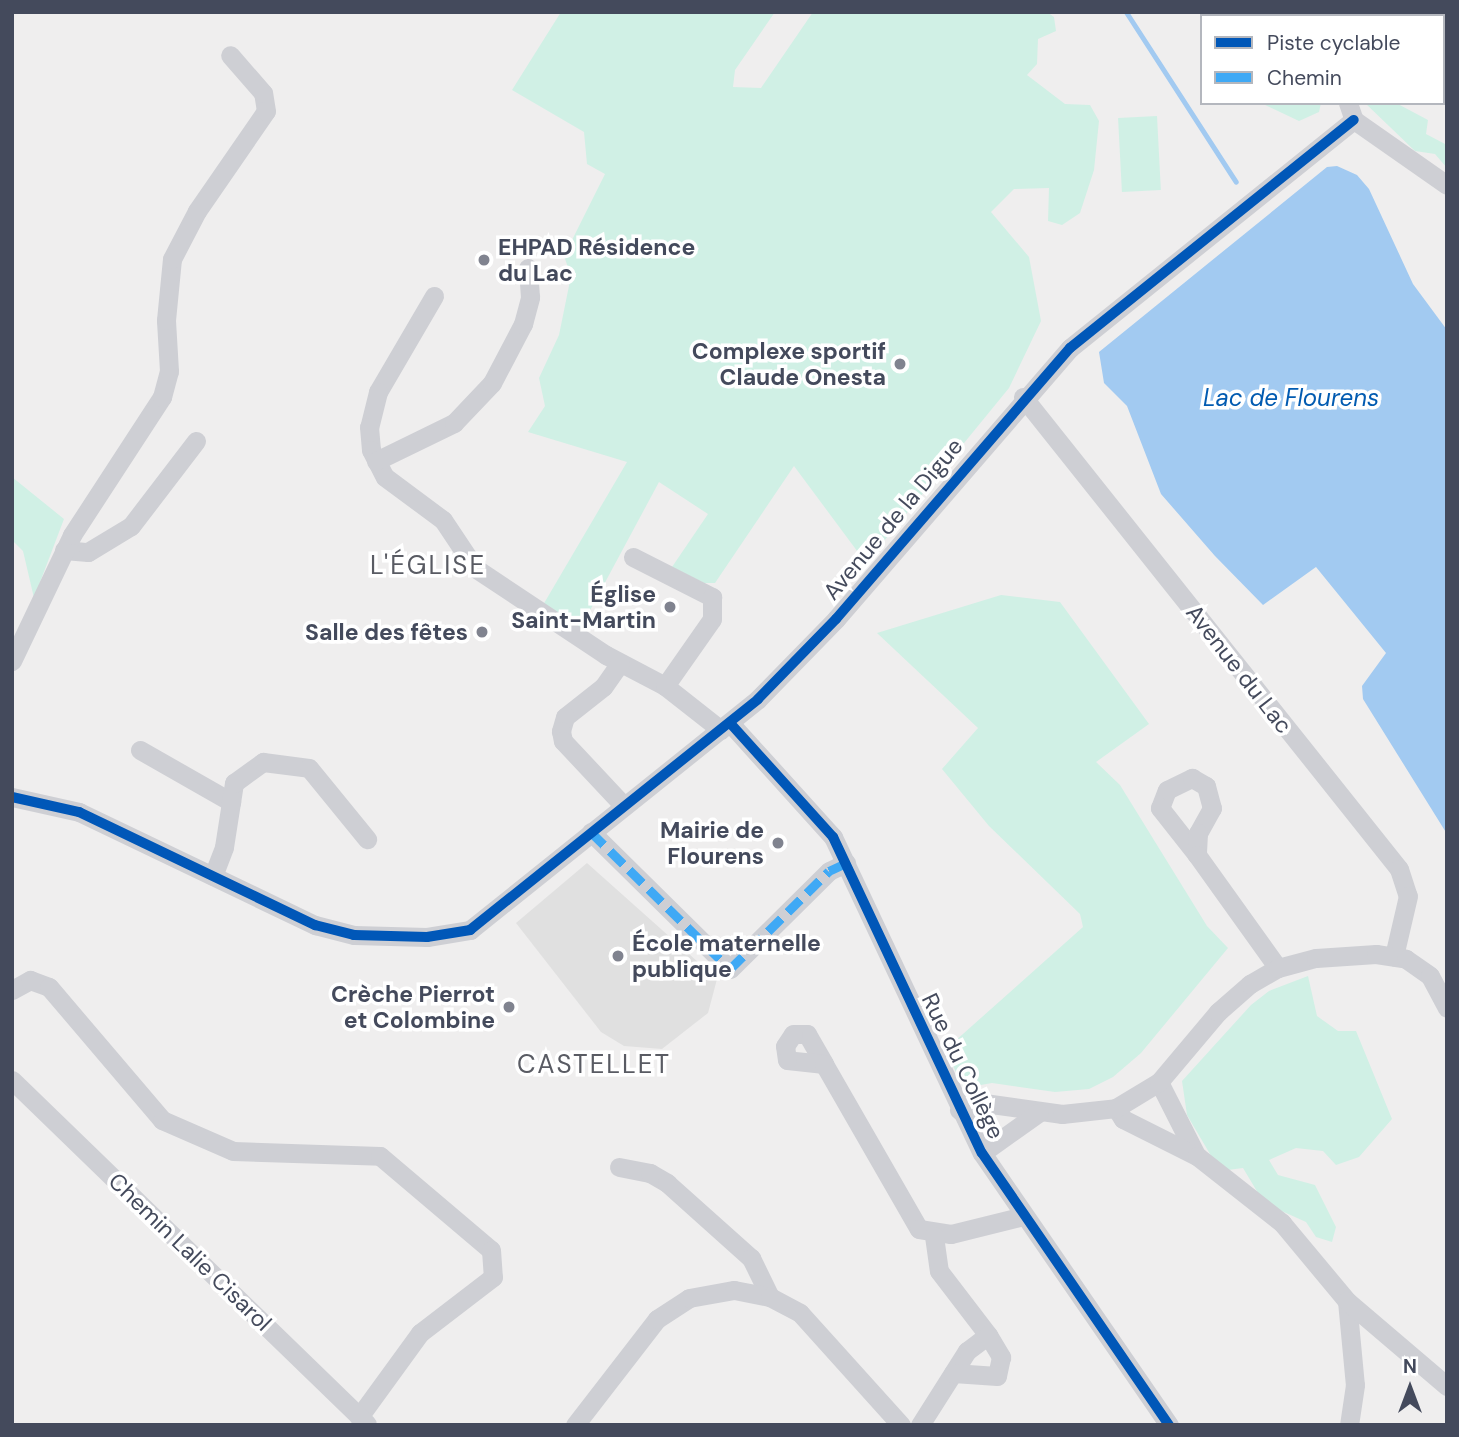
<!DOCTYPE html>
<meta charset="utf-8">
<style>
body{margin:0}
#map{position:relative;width:1459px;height:1437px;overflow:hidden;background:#efeeee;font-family:"DM Sans",sans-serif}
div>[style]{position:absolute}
.education>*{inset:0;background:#e0e0e0}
.green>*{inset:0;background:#d0f0e5;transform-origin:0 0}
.water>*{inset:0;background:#a2caf1}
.stream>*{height:5px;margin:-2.5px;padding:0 2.5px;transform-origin:2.5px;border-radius:2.5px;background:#a2caf1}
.minor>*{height:19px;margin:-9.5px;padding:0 9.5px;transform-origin:9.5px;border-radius:9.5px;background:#cecfd4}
.quiet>*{height:9px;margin-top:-4.5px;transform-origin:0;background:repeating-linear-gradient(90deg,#3fa9f5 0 18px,transparent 0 27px)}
.cycleway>*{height:10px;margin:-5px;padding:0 5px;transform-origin:5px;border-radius:5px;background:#0057b8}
.dots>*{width:19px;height:19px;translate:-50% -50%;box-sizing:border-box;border:4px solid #fff;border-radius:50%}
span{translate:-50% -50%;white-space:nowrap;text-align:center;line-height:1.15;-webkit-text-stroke:7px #fff;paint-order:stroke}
.poi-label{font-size:23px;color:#444a5c;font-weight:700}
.left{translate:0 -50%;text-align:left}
.right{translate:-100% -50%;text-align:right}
.street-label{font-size:23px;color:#444a5c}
.water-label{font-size:24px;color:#025bb1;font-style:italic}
.quarter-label{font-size:26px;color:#595b63;letter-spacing:2px}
.frame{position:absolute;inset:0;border:14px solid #444a5c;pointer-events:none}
.legend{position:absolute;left:1200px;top:14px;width:245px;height:91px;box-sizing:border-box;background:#fff;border:2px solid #b4b7be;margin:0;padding:9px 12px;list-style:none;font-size:21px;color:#444a5c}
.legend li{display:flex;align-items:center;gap:14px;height:35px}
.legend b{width:35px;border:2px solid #b4b7be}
.north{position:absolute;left:1375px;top:1353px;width:70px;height:70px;-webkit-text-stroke:5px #fff;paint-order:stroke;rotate:0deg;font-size:19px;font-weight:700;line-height:28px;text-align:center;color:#444a5c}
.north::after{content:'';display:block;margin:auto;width:24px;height:32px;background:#444a5c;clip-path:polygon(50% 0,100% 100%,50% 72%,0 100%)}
</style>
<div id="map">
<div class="education">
<div style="clip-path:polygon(587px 863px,717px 979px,708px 1013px,662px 1049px,624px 1046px,601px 1032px,516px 923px)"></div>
</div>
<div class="green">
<div style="clip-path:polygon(561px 12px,775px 12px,735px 70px,733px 87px,761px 88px,813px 12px,1047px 12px,1054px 17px,1056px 31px,1038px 39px,1037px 64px,1027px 75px,1065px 104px,1090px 105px,1099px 121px,1094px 170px,1080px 213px,1062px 225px,1048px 221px,1049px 188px,1014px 189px,991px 212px,1029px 257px,1041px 321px,1009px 388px,866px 563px,794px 466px,715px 583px,704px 583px,672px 567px,708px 514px,659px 482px,580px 629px,543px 605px,627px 462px,528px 432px,545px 406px,539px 378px,559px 335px,571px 276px,564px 256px,605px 174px,587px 164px,584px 132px,512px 90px)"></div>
<div style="clip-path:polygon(1261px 103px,1321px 103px,1319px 112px,1299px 121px)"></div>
<div style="clip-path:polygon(1365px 103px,1396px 103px,1428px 120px,1426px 134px,1447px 145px,1447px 168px,1435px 154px,1415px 151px)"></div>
<div style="left:1157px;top:116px;width:74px;height:39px;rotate:87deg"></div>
<div style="clip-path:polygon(12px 477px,64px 519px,34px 598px,23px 551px,12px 540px)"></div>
<div style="clip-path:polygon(1001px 595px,1060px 602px,1149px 724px,1096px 762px,1120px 785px,1207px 926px,1228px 948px,1141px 1053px,1113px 1077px,1089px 1089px,1055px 1092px,992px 1083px,964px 1088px,945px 1050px,1083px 927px,1080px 914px,989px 826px,942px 769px,978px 728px,877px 633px)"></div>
<div style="clip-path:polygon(1308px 976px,1317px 1016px,1338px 1031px,1356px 1031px,1392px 1119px,1359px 1157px,1336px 1165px,1323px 1151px,1296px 1148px,1269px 1160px,1278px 1175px,1315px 1185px,1336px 1227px,1332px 1242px,1316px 1237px,1306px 1222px,1264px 1203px,1243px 1168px,1220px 1171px,1187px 1115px,1182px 1081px,1251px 1005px,1269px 991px)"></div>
</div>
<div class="water">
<div style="clip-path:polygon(1337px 166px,1357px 175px,1369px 189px,1413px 284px,1447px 330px,1447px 834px,1363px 699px,1362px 686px,1386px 653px,1316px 567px,1263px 605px,1215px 556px,1161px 494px,1127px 406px,1104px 383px,1099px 352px,1327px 167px)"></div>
</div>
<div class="stream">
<div style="left:1126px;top:12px;width:202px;rotate:57.1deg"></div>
</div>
<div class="minor">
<div style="left:1293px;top:12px;width:4px;rotate:63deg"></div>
<div style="left:1407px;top:12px;width:6px;rotate:45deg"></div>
<div style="left:1443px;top:46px;width:5px;rotate:37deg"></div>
<div style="left:1348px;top:103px;width:18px;rotate:71deg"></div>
<div style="left:1354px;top:120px;width:113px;rotate:35deg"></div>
<div style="left:434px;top:296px;width:111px;rotate:120.3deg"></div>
<div style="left:378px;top:392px;width:36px;rotate:104deg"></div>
<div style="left:369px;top:427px;width:23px;rotate:85deg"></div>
<div style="left:371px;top:450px;width:30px;rotate:63deg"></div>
<div style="left:385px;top:477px;width:72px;rotate:36.6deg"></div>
<div style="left:443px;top:520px;width:58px;rotate:56.3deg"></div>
<div style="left:475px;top:568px;width:157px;rotate:33.6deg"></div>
<div style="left:606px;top:655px;width:67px;rotate:27.7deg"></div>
<div style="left:665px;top:686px;width:71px;rotate:38.2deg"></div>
<div style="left:1023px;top:397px;width:603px;rotate:51.46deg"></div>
<div style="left:1399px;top:869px;width:28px;rotate:72deg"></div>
<div style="left:1408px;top:896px;width:62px;rotate:103.1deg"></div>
<div style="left:376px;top:461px;width:87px;rotate:-26deg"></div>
<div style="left:454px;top:423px;width:55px;rotate:-46.5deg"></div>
<div style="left:492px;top:383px;width:67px;rotate:-62.3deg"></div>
<div style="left:523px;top:324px;width:28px;rotate:-75deg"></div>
<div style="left:530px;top:297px;width:29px;rotate:-94deg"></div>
<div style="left:64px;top:550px;width:24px;rotate:5deg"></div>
<div style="left:88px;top:552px;width:50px;rotate:-31.2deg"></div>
<div style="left:131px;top:526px;width:107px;rotate:-52.6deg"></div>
<div style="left:633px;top:557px;width:89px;rotate:26.9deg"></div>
<div style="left:712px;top:597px;width:22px;rotate:90deg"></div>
<div style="left:712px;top:619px;width:82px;rotate:125deg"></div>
<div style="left:12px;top:661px;width:140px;rotate:-64.5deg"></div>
<div style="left:72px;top:535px;width:165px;rotate:-56.9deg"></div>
<div style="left:162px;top:397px;width:27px;rotate:-75deg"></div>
<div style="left:169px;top:371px;width:51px;rotate:-93.4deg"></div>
<div style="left:166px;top:320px;width:61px;rotate:-84.4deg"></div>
<div style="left:172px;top:259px;width:54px;rotate:-62.5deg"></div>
<div style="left:197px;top:211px;width:121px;rotate:-55.4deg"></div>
<div style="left:266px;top:111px;width:18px;rotate:-99deg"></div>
<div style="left:263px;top:93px;width:50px;rotate:-131deg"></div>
<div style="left:620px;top:663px;width:29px;rotate:125deg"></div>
<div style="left:603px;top:687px;width:48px;rotate:141.7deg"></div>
<div style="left:565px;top:717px;width:15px;rotate:106deg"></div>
<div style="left:561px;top:731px;width:10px;rotate:79deg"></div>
<div style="left:563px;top:741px;width:89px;rotate:46.8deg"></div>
<div style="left:730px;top:723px;width:154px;rotate:47.9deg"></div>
<div style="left:833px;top:837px;width:349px;rotate:64.8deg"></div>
<div style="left:982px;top:1153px;width:330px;rotate:55.5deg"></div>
<div style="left:140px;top:750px;width:105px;rotate:29.7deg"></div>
<div style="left:12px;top:797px;width:69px;rotate:12.6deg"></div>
<div style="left:79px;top:812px;width:262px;rotate:25.6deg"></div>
<div style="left:315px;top:925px;width:40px;rotate:14.4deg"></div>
<div style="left:354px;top:935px;width:73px;rotate:1.6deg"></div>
<div style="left:427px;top:937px;width:44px;rotate:-9.2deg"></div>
<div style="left:470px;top:930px;width:369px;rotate:-38.7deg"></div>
<div style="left:758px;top:699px;width:112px;rotate:-45.7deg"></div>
<div style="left:836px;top:619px;width:358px;rotate:-49.2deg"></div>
<div style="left:1070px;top:348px;width:364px;rotate:-38.8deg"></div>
<div style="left:591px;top:832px;width:195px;rotate:44.6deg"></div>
<div style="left:730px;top:969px;width:139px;rotate:-44.7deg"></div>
<div style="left:829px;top:871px;width:19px;rotate:-25deg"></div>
<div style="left:1197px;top:855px;width:60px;rotate:-128.2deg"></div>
<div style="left:1160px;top:808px;width:19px;rotate:-69deg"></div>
<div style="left:1167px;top:790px;width:28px;rotate:-26deg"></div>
<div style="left:1192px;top:778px;width:16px;rotate:30deg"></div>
<div style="left:1206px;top:786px;width:23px;rotate:75deg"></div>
<div style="left:1212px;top:808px;width:29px;rotate:119deg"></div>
<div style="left:1198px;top:833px;width:22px;rotate:93deg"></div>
<div style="left:1197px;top:855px;width:139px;rotate:54.4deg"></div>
<div style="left:213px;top:876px;width:31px;rotate:-69deg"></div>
<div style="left:224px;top:847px;width:65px;rotate:-81.1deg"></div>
<div style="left:234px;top:783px;width:36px;rotate:-36deg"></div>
<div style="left:263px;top:762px;width:46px;rotate:7.4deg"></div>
<div style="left:309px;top:768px;width:92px;rotate:50.8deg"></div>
<div style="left:12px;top:990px;width:21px;rotate:-29deg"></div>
<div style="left:30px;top:980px;width:20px;rotate:20deg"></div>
<div style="left:49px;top:987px;width:175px;rotate:49.6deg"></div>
<div style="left:162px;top:1120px;width:77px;rotate:23.6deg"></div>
<div style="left:233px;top:1151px;width:147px;rotate:1.9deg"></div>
<div style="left:380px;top:1156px;width:145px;rotate:40.3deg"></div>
<div style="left:491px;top:1250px;width:27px;rotate:86deg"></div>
<div style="left:493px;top:1277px;width:92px;rotate:142.5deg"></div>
<div style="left:420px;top:1333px;width:104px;rotate:126deg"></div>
<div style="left:793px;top:1034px;width:14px"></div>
<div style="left:807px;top:1034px;width:34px;rotate:60deg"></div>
<div style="left:824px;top:1064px;width:37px;rotate:-174deg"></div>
<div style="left:787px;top:1060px;width:14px;rotate:-98deg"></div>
<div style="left:785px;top:1046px;width:14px;rotate:-56deg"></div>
<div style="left:824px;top:1064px;width:190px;rotate:60.1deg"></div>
<div style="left:919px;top:1229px;width:32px;rotate:9deg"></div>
<div style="left:951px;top:1234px;width:75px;rotate:-13.9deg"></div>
<div style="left:12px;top:1080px;width:494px;rotate:44.1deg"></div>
<div style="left:1159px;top:1082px;width:82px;rotate:63.1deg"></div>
<div style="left:1116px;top:1108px;width:13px;rotate:58deg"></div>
<div style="left:1123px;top:1119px;width:83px;rotate:26.6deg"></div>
<div style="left:1197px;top:1156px;width:108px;rotate:38.2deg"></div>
<div style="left:1282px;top:1223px;width:102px;rotate:50.2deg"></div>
<div style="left:1347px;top:1301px;width:84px;rotate:84.6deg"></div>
<div style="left:1355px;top:1385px;width:40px;rotate:98.5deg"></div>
<div style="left:959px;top:1110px;width:26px;rotate:-16deg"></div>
<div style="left:984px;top:1103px;width:79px;rotate:8deg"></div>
<div style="left:1062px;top:1114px;width:54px;rotate:-6.3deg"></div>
<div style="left:1116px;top:1108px;width:50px;rotate:-31.2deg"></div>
<div style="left:1159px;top:1082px;width:92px;rotate:-49.9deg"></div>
<div style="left:1218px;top:1012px;width:43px;rotate:-41.2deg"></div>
<div style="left:1250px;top:984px;width:32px;rotate:-30deg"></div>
<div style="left:1278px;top:968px;width:39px;rotate:-15deg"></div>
<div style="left:1316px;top:958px;width:60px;rotate:-3.8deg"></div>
<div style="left:1376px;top:954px;width:30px;rotate:9deg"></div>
<div style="left:1406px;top:959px;width:29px;rotate:35deg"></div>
<div style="left:1430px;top:976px;width:36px;rotate:62deg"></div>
<div style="left:982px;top:1153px;width:69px;rotate:-35.5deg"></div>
<div style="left:619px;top:1167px;width:32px;rotate:11deg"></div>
<div style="left:650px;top:1173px;width:20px;rotate:30deg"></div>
<div style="left:667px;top:1183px;width:113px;rotate:41.8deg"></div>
<div style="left:751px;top:1258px;width:43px;rotate:64deg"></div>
<div style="left:934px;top:1236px;width:35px;rotate:82deg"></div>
<div style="left:939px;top:1271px;width:81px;rotate:52.6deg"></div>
<div style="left:1347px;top:1301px;width:131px;rotate:40.4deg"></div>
<div style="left:575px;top:1425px;width:134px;rotate:-52.3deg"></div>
<div style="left:657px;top:1319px;width:38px;rotate:-33deg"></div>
<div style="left:689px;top:1298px;width:46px;rotate:-10.1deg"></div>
<div style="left:734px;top:1290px;width:37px;rotate:11deg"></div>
<div style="left:770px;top:1297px;width:34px;rotate:28deg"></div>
<div style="left:800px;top:1313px;width:151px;rotate:48deg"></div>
<div style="left:920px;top:1425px;width:88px;rotate:-57.6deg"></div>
<div style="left:967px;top:1351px;width:26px;rotate:-37deg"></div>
<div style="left:988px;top:1335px;width:26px;rotate:59deg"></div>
<div style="left:1001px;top:1357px;width:19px;rotate:102deg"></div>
<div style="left:997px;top:1376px;width:44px;rotate:-176.1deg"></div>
</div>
<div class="quiet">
<div style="left:591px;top:832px;width:195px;rotate:44.6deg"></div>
<div style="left:730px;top:969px;width:139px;rotate:-44.7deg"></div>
<div style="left:829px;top:871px;width:19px;rotate:-25deg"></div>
</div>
<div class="cycleway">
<div style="left:730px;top:723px;width:154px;rotate:47.9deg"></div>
<div style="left:833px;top:837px;width:349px;rotate:64.8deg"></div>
<div style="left:982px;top:1153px;width:330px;rotate:55.5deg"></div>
<div style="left:12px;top:797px;width:69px;rotate:12.6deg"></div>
<div style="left:79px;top:812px;width:262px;rotate:25.6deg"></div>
<div style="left:315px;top:925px;width:40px;rotate:14.4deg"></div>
<div style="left:354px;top:935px;width:73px;rotate:1.6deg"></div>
<div style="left:427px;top:937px;width:44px;rotate:-9.2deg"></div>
<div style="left:470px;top:930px;width:369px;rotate:-38.7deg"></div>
<div style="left:758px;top:699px;width:112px;rotate:-45.7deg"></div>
<div style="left:836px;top:619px;width:358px;rotate:-49.2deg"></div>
<div style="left:1070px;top:348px;width:364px;rotate:-38.8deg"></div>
</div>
<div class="dots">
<div style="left:484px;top:260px;background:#80838f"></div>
<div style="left:900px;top:364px;background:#80838f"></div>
<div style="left:670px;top:607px;background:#80838f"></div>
<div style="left:482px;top:632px;background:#80838f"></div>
<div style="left:778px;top:843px;background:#80838f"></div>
<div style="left:618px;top:956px;background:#80838f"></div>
<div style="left:509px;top:1007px;background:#80838f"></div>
</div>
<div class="poi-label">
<span class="left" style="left:498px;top:260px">EHPAD Résidence<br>du Lac</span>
<span class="right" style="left:886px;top:364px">Complexe sportif<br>Claude Onesta</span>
<span class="right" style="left:656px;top:607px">Église<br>Saint-Martin</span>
<span class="right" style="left:468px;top:632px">Salle des fêtes</span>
<span class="right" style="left:764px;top:843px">Mairie de<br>Flourens</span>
<span class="left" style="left:632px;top:956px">École maternelle<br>publique</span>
<span class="right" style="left:495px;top:1007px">Crèche Pierrot<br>et Colombine</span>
</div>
<div class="street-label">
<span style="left:893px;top:519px;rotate:-50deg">Avenue de la Digue</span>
<span style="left:1239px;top:669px;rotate:52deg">Avenue du Lac</span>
<span style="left:963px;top:1066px;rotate:64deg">Rue du Collège</span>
<span style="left:190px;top:1252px;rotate:44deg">Chemin Lalie Cisarol</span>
</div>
<div class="water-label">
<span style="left:1291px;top:398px">Lac de Flourens</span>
</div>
<div class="quarter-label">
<span style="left:428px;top:566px">L'ÉGLISE</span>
<span style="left:594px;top:1065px">CASTELLET</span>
</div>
<div class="frame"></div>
<ul class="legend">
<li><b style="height:9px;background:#0057b8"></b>Piste cyclable</li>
<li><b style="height:9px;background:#3fa9f5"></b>Chemin</li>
</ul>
<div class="north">N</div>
</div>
